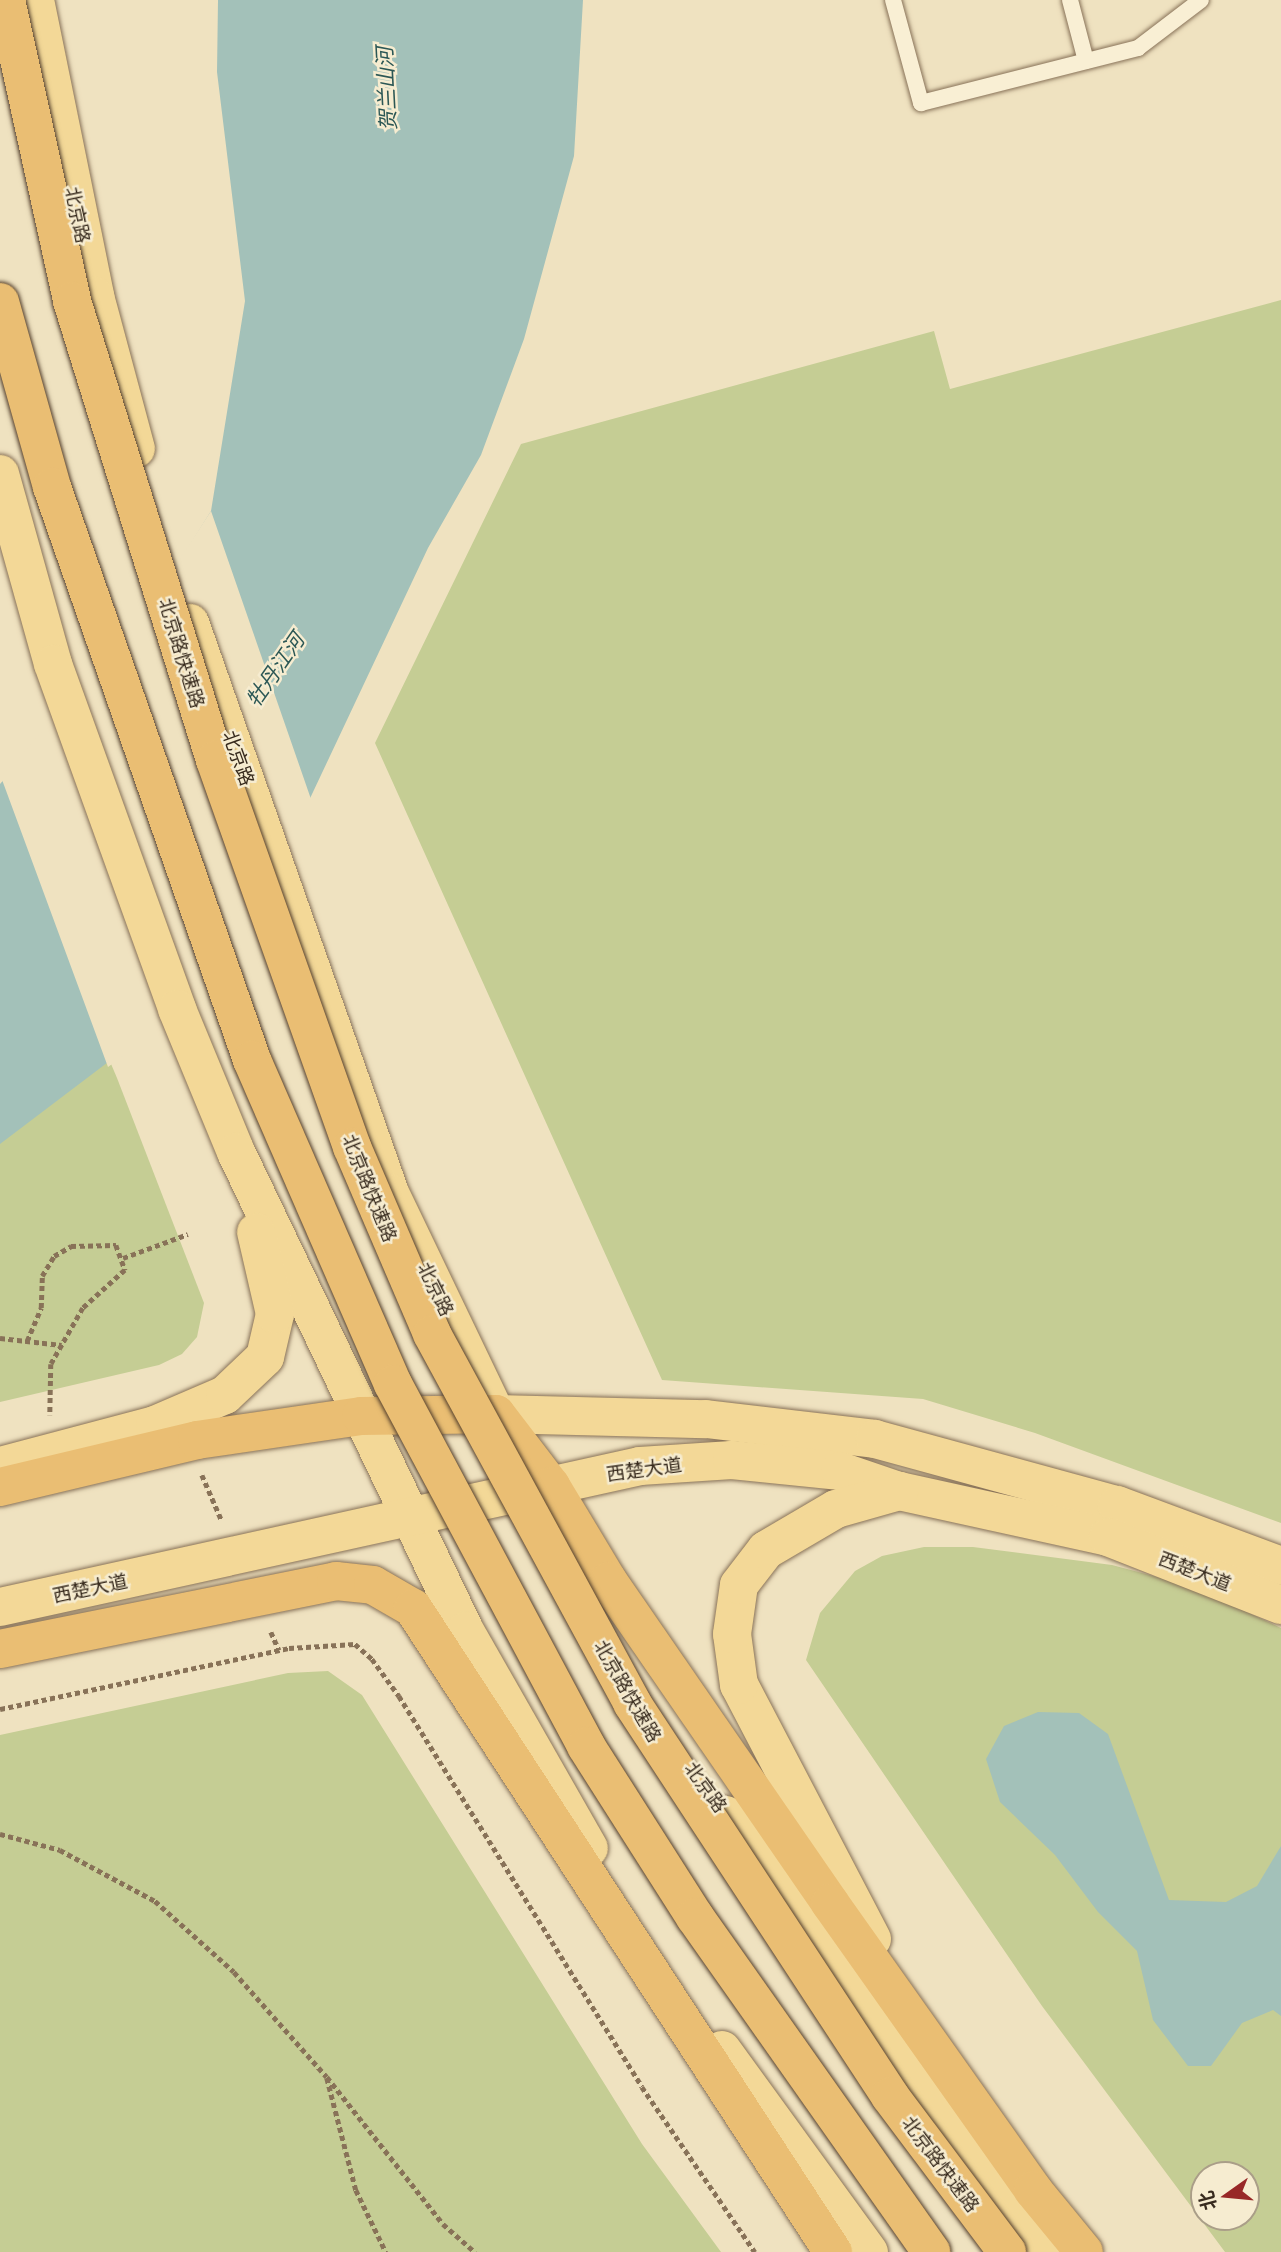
<!DOCTYPE html>
<meta charset="utf-8">
<style>
body{margin:0}
#map{position:relative;width:1281px;height:2252px;overflow:hidden;background:#efe2c0;font-family:"Playfair Display","Noto Sans SC",serif}
div>[style]{position:absolute}
.green>*{inset:0;background:#c5cd94}
.water>*{inset:0;background:#a3c1b9}
.pier>*{inset:0;background:#efe2c0}
.path>*{height:4.5px;margin-top:-2.25px;transform-origin:0;background:repeating-linear-gradient(90deg,#887258 0 5px,transparent 0 8.5px)}
.roads{filter:drop-shadow(0 0 2px #887258) drop-shadow(0 0 2px #887258)}
.service>*{height:16px;margin:-8px;padding:0 8px;transform-origin:8px;border-radius:8px;background:#f9efd4}
.primary>*{height:38px;margin:-19px;padding:0 19px;transform-origin:19px;border-radius:19px;background:#f3d897}
.trunk>*{height:38px;margin:-19px;padding:0 19px;transform-origin:19px;border-radius:19px;background:#eabe73}
.bridges{filter:drop-shadow(0 0 2px #55402c) drop-shadow(0 0 2px #55402c)}
.trunk-bridge>*{height:38px;margin:-19px;padding:0 19px;transform-origin:19px;border-radius:19px;background:#eabe73}
span{translate:-50% -50%;white-space:nowrap;text-align:center;line-height:1.15;-webkit-text-stroke:5px #f6ecd0;paint-order:stroke}
.street-label{font-size:19px;color:#372a1d}
.water-label{font-size:21px;color:#2b5755;font-style:italic}
.north{position:absolute;left:1190px;top:2161px;width:70px;height:70px;box-sizing:border-box;background:#f6ecd0;border:2px solid #aa9e88;border-radius:50%;rotate:255deg;font-size:19px;font-weight:700;line-height:28px;text-align:center;color:#372a1d}
.north::after{content:'';display:block;margin:auto;width:24px;height:32px;background:#982827;clip-path:polygon(50% 0,100% 100%,50% 72%,0 100%)}
</style>
<div id="map">
<div class="green">
<div style="clip-path:polygon(1281px 300px,1281px 1523px,1035px 1433px,923px 1399px,662px 1380px,375px 743px,521px 444px,934px 331px,950px 389px)"></div>
<div style="clip-path:polygon(0 802px,117px 1078px,204px 1303px,197px 1337px,182px 1354px,159px 1365px,0 1402px)"></div>
<div style="clip-path:polygon(evenodd,924px 1547px,973px 1547px,1112px 1565px,1191px 1586px,1281px 1628px,1281px 2252px,1225px 2252px,1042px 2006px,806px 1660px,820px 1613px,855px 1571px,882px 1556px,924px 1547px,1204px 2175px,1246px 2175px,1246px 2217px,1204px 2217px,1204px 2175px)"></div>
<div style="clip-path:polygon(328px 1671px,362px 1695px,642px 2144px,721px 2252px,0 2252px,0 1735px,288px 1673px)"></div>
</div>
<div class="water">
<div style="clip-path:polygon(218px 0,583px 0,574px 156px,524px 339px,481px 455px,428px 548px,305px 809px,124px 1050px,0 1144px,0 784px,131px 639px,211px 511px,245px 301px,217px 72px)"></div>
<div style="clip-path:polygon(1038px 1712px,1079px 1713px,1108px 1734px,1169px 1900px,1226px 1902px,1257px 1886px,1281px 1846px,1281px 2016px,1273px 2010px,1242px 2023px,1211px 2066px,1188px 2066px,1153px 2020px,1137px 1951px,1098px 1912px,1055px 1855px,1000px 1802px,986px 1759px,1004px 1726px)"></div>
</div>
<div class="pier">
<div style="clip-path:polygon(211px 511px,312px 802px,127px 1053px,108px 1067px,1px 777px,129px 637px)"></div>
</div>
<div class="path">
<div style="left:123px;top:1258px;width:69px;rotate:-20.3deg"></div>
<div style="left:0;top:1338px;width:62px;rotate:6.4deg"></div>
<div style="left:27px;top:1341px;width:36px;rotate:-67deg"></div>
<div style="left:41px;top:1308px;width:32px;rotate:-88deg"></div>
<div style="left:42px;top:1276px;width:23px;rotate:-59deg"></div>
<div style="left:54px;top:1256px;width:20px;rotate:-30deg"></div>
<div style="left:71px;top:1246px;width:45px;rotate:-1.3deg"></div>
<div style="left:116px;top:1245px;width:27px;rotate:70deg"></div>
<div style="left:125px;top:1270px;width:57px;rotate:137.9deg"></div>
<div style="left:83px;top:1308px;width:64px;rotate:119.7deg"></div>
<div style="left:51px;top:1364px;width:51px;rotate:91.1deg"></div>
<div style="left:202px;top:1475px;width:50px;rotate:66.5deg"></div>
<div style="left:271px;top:1632px;width:20px;rotate:66deg"></div>
<div style="left:0;top:1709px;width:295px;rotate:-11.9deg"></div>
<div style="left:289px;top:1648px;width:66px;rotate:-3.5deg"></div>
<div style="left:355px;top:1644px;width:23px;rotate:41deg"></div>
<div style="left:372px;top:1659px;width:46px;rotate:53.9deg"></div>
<div style="left:399px;top:1696px;width:460px;rotate:58.1deg"></div>
<div style="left:642px;top:2087px;width:200px;rotate:55.6deg"></div>
<div style="left:0;top:1834px;width:62px;rotate:14.9deg"></div>
<div style="left:60px;top:1850px;width:108px;rotate:28.2deg"></div>
<div style="left:155px;top:1901px;width:106px;rotate:41.9deg"></div>
<div style="left:234px;top:1972px;width:140px;rotate:48.5deg"></div>
<div style="left:327px;top:2077px;width:187px;rotate:51.7deg"></div>
<div style="left:443px;top:2224px;width:43px;rotate:41.2deg"></div>
<div style="left:327px;top:2078px;width:116px;rotate:75.5deg"></div>
<div style="left:356px;top:2190px;width:69px;rotate:64.2deg"></div>
</div>
<div class="roads">
<div class="service">
<div style="left:893px;top:0;width:107px;rotate:74.8deg"></div>
<div style="left:921px;top:103px;width:224px;rotate:-14.2deg"></div>
<div style="left:1138px;top:48px;width:79px;rotate:-37.3deg"></div>
<div style="left:1070px;top:0;width:63px;rotate:75.3deg"></div>
</div>
<div class="primary">
<div style="left:35px;top:0;width:302px;rotate:78.5deg"></div>
<div style="left:95px;top:296px;width:158px;rotate:75deg"></div>
<div style="left:0;top:474px;width:197px;rotate:74.4deg"></div>
<div style="left:53px;top:664px;width:367px;rotate:70.2deg"></div>
<div style="left:177px;top:1009px;width:155px;rotate:67.6deg"></div>
<div style="left:236px;top:1152px;width:531px;rotate:64.45deg"></div>
<div style="left:465px;top:1631px;width:250px;rotate:60.3deg"></div>
<div style="left:190px;top:623px;width:604px;rotate:70.67deg"></div>
<div style="left:390px;top:1193px;width:277px;rotate:64.4deg"></div>
<div style="left:496px;top:1414px;width:210px;rotate:1.4deg"></div>
<div style="left:706px;top:1419px;width:170px;rotate:6.7deg"></div>
<div style="left:875px;top:1439px;width:251px;rotate:15.3deg"></div>
<div style="left:1117px;top:1505px;width:175px;rotate:20.4deg"></div>
<div style="left:0;top:1466px;width:160px;rotate:-14.8deg"></div>
<div style="left:155px;top:1425px;width:76px;rotate:-23.2deg"></div>
<div style="left:225px;top:1395px;width:55px;rotate:-43.5deg"></div>
<div style="left:265px;top:1357px;width:44px;rotate:-76.9deg"></div>
<div style="left:275px;top:1314px;width:84px;rotate:-103deg"></div>
<div style="left:0;top:1607px;width:655px;rotate:-12.42deg"></div>
<div style="left:640px;top:1466px;width:92px;rotate:-3.7deg"></div>
<div style="left:732px;top:1460px;width:109px;rotate:5.8deg"></div>
<div style="left:840px;top:1471px;width:62px;rotate:18.7deg"></div>
<div style="left:899px;top:1491px;width:214px;rotate:12.4deg"></div>
<div style="left:1108px;top:1537px;width:186px;rotate:21.5deg"></div>
<div style="left:726px;top:1815px;width:542px;rotate:53.7deg"></div>
<div style="left:872px;top:1939px;width:287px;rotate:-117.6deg"></div>
<div style="left:739px;top:1685px;width:51px;rotate:-97.8deg"></div>
<div style="left:732px;top:1634px;width:49px;rotate:-81.9deg"></div>
<div style="left:739px;top:1585px;width:44px;rotate:-52.4deg"></div>
<div style="left:766px;top:1550px;width:81px;rotate:-30.4deg"></div>
<div style="left:836px;top:1509px;width:66px;rotate:-15.9deg"></div>
<div style="left:722px;top:2050px;width:250px;rotate:54deg"></div>
</div>
<div class="trunk">
<div style="left:0;top:1487px;width:203px;rotate:-13.4deg"></div>
<div style="left:197px;top:1440px;width:166px;rotate:-8.3deg"></div>
<div style="left:361px;top:1416px;width:135px;rotate:-0.8deg"></div>
<div style="left:496px;top:1414px;width:91px;rotate:52.6deg"></div>
<div style="left:551px;top:1486px;width:111px;rotate:59deg"></div>
<div style="left:608px;top:1581px;width:391px;rotate:55.4deg"></div>
<div style="left:830px;top:1903px;width:352px;rotate:54.7deg"></div>
<div style="left:1033px;top:2190px;width:80px;rotate:50.6deg"></div>
<div style="left:0;top:1649px;width:343px;rotate:-11.4deg"></div>
<div style="left:336px;top:1581px;width:37px;rotate:6deg"></div>
<div style="left:373px;top:1585px;width:46px;rotate:29.9deg"></div>
<div style="left:413px;top:1608px;width:769px;rotate:56.89deg"></div>
</div>
</div>
<div class="bridges">
<div class="trunk-bridge">
<div style="left:6px;top:0;width:308px;rotate:77.6deg"></div>
<div style="left:72px;top:301px;width:481px;rotate:72.7deg"></div>
<div style="left:215px;top:760px;width:411px;rotate:70.5deg"></div>
<div style="left:352px;top:1147px;width:203px;rotate:66.8deg"></div>
<div style="left:432px;top:1334px;width:420px;rotate:61.5deg"></div>
<div style="left:632px;top:1703px;width:470px;rotate:56.7deg"></div>
<div style="left:890px;top:2096px;width:195px;rotate:53.1deg"></div>
<div style="left:0;top:302px;width:192px;rotate:74.3deg"></div>
<div style="left:52px;top:487px;width:607px;rotate:70.76deg"></div>
<div style="left:252px;top:1060px;width:353px;rotate:66.5deg"></div>
<div style="left:393px;top:1384px;width:410px;rotate:61.9deg"></div>
<div style="left:586px;top:1746px;width:203px;rotate:57.5deg"></div>
<div style="left:695px;top:1917px;width:410px;rotate:54.8deg"></div>
</div>
</div>
<div class="street-label">
<span style="left:78px;top:215px;rotate:78deg">北京路</span>
<span style="left:182px;top:653px;rotate:73deg">北京路快速路</span>
<span style="left:239px;top:758px;rotate:70deg">北京路</span>
<span style="left:370px;top:1188px;rotate:68deg">北京路快速路</span>
<span style="left:436px;top:1289px;rotate:64deg">北京路</span>
<span style="left:644px;top:1469px;rotate:-8deg">西楚大道</span>
<span style="left:1195px;top:1571px;rotate:21deg">西楚大道</span>
<span style="left:90px;top:1588px;rotate:-12deg">西楚大道</span>
<span style="left:628px;top:1691px;rotate:60deg">北京路快速路</span>
<span style="left:706px;top:1787px;rotate:54deg">北京路</span>
<span style="left:941px;top:2164px;rotate:53deg">北京路快速路</span>
</div>
<div class="water-label">
<span style="left:385px;top:89px;rotate:-93deg">贺兰山河</span>
<span style="left:274px;top:669px;rotate:-55deg">牡丹江河</span>
</div>
<div class="north">北</div>
</div>
